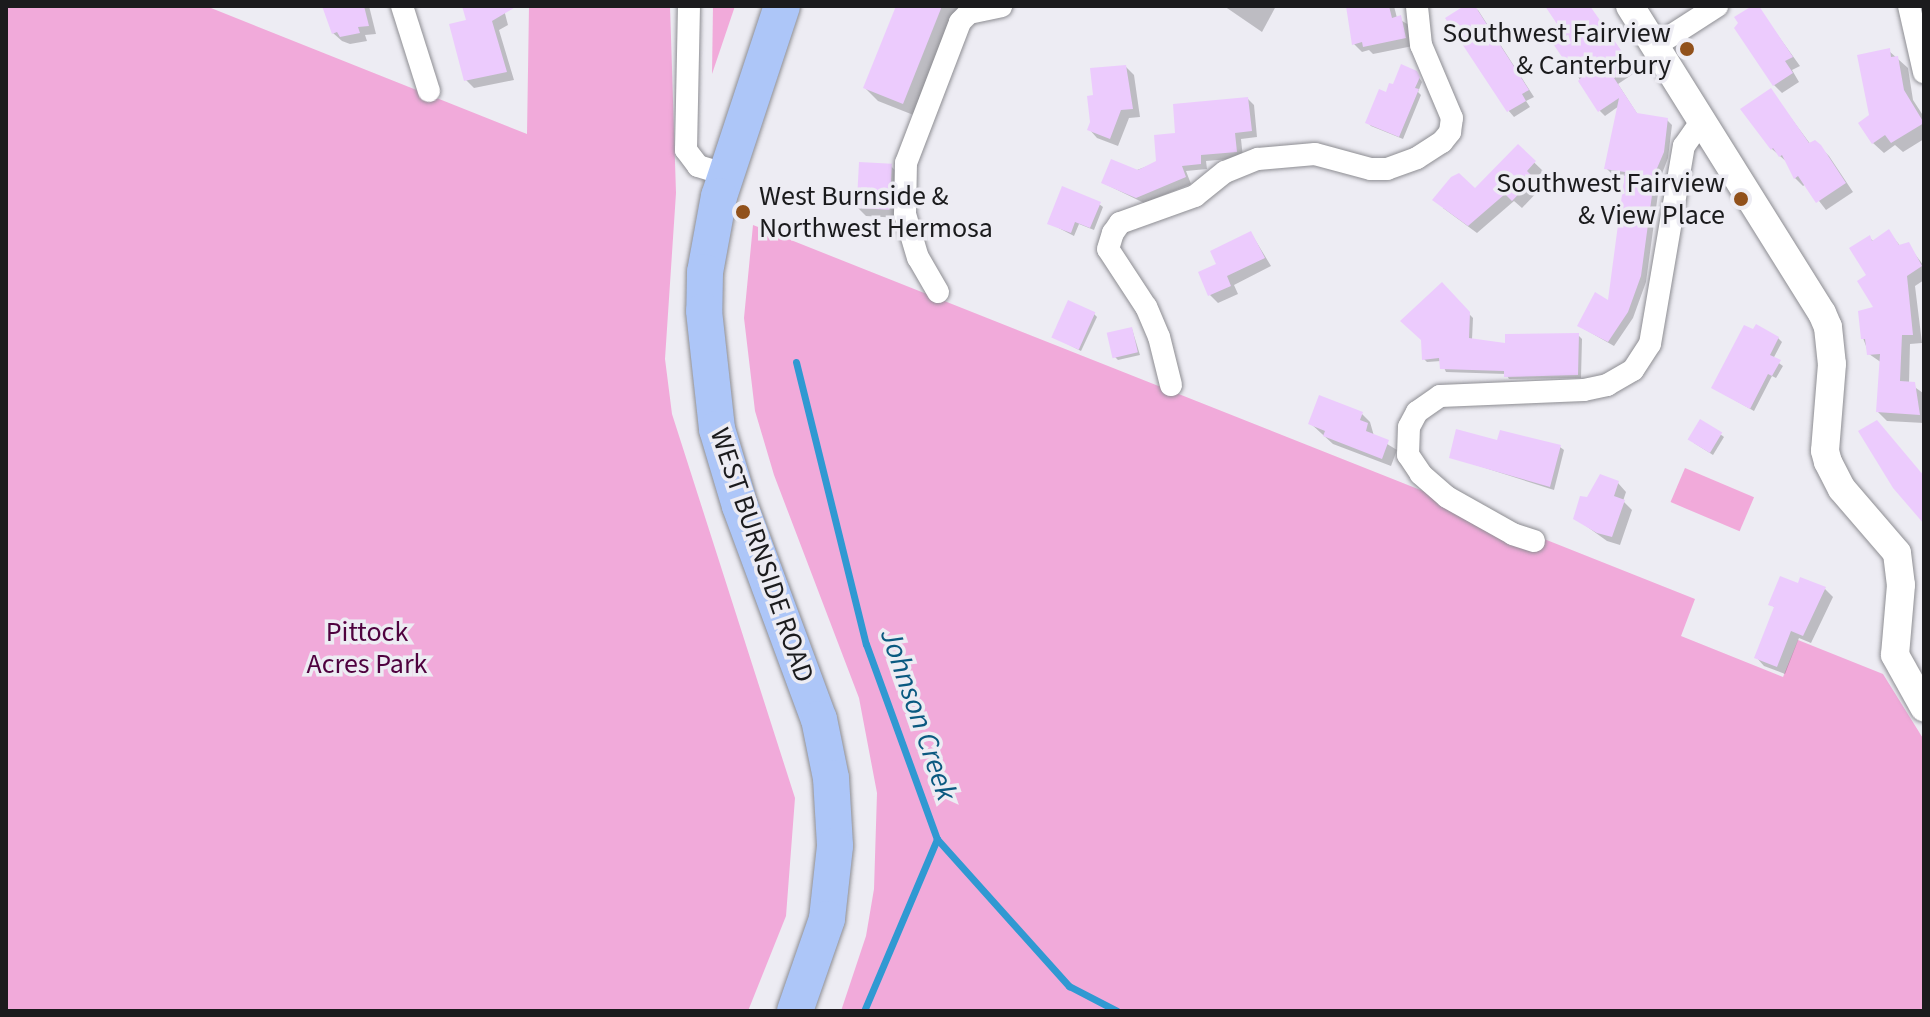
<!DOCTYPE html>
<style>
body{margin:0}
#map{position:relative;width:1930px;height:1017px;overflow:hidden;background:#edecf3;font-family:"Source Sans 3",sans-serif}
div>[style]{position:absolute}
.green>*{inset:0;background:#f1aada;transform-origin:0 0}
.shadow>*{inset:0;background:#0003}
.stream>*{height:7px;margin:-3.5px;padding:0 3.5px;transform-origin:3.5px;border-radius:3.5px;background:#3099d2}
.building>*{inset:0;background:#eccbfd;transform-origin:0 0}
.roads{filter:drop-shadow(0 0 2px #8d8d92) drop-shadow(0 0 2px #8d8d92)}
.minor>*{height:22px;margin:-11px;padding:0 11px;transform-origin:11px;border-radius:11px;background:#fff}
.tertiary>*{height:28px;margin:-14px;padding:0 14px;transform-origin:14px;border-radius:14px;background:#fff}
.primary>*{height:36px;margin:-18px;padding:0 18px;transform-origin:18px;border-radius:18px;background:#adc6f8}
.dots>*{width:22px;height:22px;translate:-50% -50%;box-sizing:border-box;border:4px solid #edecf3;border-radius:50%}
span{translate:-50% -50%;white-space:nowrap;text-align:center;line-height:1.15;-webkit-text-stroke:7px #edecf3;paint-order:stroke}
.poi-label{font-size:28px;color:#1b1b1d}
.right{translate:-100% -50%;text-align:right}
.left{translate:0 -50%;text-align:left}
.street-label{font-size:28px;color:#1b1b1d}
.park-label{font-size:28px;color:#4f023f}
.water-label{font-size:30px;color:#0a5980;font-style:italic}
.frame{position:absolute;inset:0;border:8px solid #1b1b1d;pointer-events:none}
</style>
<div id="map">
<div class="green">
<div style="clip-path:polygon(6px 6px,206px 6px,527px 134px,529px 6px,670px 6px,676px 193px,665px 359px,672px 414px,795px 798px,786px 916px,748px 1011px,6px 1011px)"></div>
<div style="clip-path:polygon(713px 6px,735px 6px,712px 74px)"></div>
<div style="clip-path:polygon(753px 225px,1695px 599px,1681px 636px,1783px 677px,1798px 640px,1883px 674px,1924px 740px,1924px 1011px,841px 1011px,866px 936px,874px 889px,877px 793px,859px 698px,774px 475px,755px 411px,744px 318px)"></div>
<div style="left:1685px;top:468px;width:75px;height:37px;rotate:23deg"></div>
</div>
<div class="shadow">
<div style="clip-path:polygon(325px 6px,369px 6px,376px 34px,365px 35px,367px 41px,350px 44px,342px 41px,333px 33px)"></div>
<div style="clip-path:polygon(464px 6px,503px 6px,508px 25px,499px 30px,514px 80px,474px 88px,466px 80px,469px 21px)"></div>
<div style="clip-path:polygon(925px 6px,975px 6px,916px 116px,878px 101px,865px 88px)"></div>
<div style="clip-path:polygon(1224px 6px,1276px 6px,1262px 32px)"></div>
<div style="clip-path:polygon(1348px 6px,1394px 6px,1397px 18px,1409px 25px,1413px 46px,1373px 54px,1369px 50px,1362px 52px,1354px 44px)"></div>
<div style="clip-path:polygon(1468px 6px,1478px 10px,1534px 97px,1526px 101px,1530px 107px,1514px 117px,1508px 110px)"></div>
<div style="clip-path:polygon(1548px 6px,1589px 6px,1636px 72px,1618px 84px,1638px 115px,1667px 120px,1672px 125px,1668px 158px,1660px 179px,1646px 282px,1633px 318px,1614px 346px,1579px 326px,1610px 303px,1626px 176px,1612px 174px,1606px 168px,1619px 106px,1605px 116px,1599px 110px,1575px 72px,1562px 27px)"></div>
<div style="clip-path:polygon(1761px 12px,1800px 66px,1792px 70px,1799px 82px,1782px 93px,1774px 85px,1740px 23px)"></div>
<div style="clip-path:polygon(1889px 51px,1908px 68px,1913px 100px,1924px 117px,1924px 139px,1903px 152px,1895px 145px,1884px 153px,1873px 143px,1871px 116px)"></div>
<div style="clip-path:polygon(1126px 67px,1134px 75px,1140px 117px,1129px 118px,1118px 146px,1097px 138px,1089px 129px)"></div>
<div style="clip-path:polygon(1416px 73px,1422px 82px,1418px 92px,1421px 95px,1403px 139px,1371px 126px,1368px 123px,1387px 94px)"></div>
<div style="clip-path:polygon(1771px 91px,1811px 145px,1815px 142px,1829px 156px,1853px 192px,1826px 210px,1806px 184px,1803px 186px,1795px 178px,1788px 163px,1772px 149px,1743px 109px)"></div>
<div style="clip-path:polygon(1248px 99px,1254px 105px,1257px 137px,1241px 139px,1243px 158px,1206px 161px,1207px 169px,1186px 171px,1191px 184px,1144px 203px,1103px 183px,1158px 162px,1177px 135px)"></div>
<div style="clip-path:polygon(1518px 147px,1543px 171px,1534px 180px,1541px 188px,1522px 208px,1514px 201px,1477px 233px,1443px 208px,1476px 190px)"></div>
<div style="clip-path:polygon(891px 166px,899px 175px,899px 218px,866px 216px,858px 208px)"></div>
<div style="clip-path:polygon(1099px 204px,1103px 207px,1094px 230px,1079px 224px,1074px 236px,1049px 223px)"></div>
<div style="clip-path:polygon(1889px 232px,1901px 247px,1908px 245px,1924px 266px,1924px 280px,1915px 286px,1922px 343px,1910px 344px,1909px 383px,1923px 393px,1924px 423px,1887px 421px,1878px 412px,1882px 363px,1869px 354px,1863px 338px,1877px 309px,1869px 276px,1870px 238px,1874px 242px)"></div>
<div style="clip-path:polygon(1251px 233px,1271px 266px,1234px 285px,1238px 294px,1218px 303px,1210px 295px,1218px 265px)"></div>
<div style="clip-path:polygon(1441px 285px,1473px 318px,1472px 340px,1507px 346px,1578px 335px,1582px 339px,1581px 378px,1509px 379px,1506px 374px,1446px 372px,1441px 361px,1427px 362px,1424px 359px)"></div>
<div style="clip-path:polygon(1093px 313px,1097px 317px,1081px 351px,1054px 337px)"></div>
<div style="clip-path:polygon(1132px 329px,1140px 355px,1118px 360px,1114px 356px)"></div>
<div style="clip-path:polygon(1778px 338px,1782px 342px,1773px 359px,1783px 366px,1776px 378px,1772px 376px,1754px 411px,1713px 388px)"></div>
<div style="clip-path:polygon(1362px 414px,1370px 422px,1374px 436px,1397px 450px,1391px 466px,1333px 444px,1310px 423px)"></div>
<div style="clip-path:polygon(1720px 434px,1724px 437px,1713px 455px,1694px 443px)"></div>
<div style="clip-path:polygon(1499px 442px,1560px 447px,1564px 450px,1554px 490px,1451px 457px)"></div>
<div style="clip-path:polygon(1618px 483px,1626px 492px,1623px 501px,1632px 510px,1620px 545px,1607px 541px,1575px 518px,1588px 499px)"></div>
<div style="clip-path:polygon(1799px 585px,1825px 589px,1833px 597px,1811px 643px,1799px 638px,1785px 674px,1764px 666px,1756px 657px,1776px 609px,1771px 604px)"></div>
</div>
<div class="stream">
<div style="left:796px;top:362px;width:291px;rotate:76.1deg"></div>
<div style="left:866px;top:644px;width:208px;rotate:70deg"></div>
<div style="left:937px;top:839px;width:198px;rotate:48.1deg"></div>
<div style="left:1069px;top:986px;width:54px;rotate:27.5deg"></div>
<div style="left:864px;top:1011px;width:187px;rotate:-67deg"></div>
</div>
<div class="building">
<div style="clip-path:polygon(322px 6px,364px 6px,369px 26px,358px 27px,360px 33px,340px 37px,337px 32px,332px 34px)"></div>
<div style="clip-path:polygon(462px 6px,517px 6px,492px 21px,507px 72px,464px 81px,449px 24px,466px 20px)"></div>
<div style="clip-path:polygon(896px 6px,942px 6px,903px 104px,863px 88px)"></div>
<div style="clip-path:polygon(1346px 6px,1389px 6px,1392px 18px,1401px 15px,1406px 38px,1363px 47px,1362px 42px,1352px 45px)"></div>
<div style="clip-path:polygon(1464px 6px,1475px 6px,1529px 90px,1522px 94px,1526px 101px,1507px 112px,1445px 18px)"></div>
<div style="clip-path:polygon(1545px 6px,1590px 6px,1632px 66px,1614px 78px,1637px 113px,1668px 118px,1664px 152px,1655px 173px,1641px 276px,1628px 312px,1608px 342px,1577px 326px,1595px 292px,1608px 300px,1625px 172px,1604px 169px,1619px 98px,1598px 112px,1578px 81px,1599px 59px,1573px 73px,1547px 35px,1559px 27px)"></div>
<div style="clip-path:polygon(1752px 6px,1759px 6px,1793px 57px,1785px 61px,1793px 73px,1773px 86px,1734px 28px,1738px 23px,1734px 17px)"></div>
<div style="clip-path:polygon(1890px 48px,1891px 57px,1898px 56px,1904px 90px,1924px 123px,1891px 143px,1885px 135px,1872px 144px,1858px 123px,1869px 115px,1857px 55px)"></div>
<div style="clip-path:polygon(1401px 64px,1417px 71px,1420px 77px,1415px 88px,1419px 89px,1399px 137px,1365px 123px,1379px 89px,1386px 92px,1389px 83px,1393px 84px)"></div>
<div style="clip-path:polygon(1126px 65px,1133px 109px,1121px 110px,1110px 139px,1087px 130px,1090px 122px,1087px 96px,1093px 95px,1090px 68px)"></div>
<div style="clip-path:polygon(1771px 88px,1809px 143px,1815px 140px,1821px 145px,1846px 183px,1816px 203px,1798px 176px,1794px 179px,1782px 155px,1779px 157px,1773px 148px,1771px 150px,1740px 109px)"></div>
<div style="clip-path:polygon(1248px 97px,1252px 131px,1235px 133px,1237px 152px,1201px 155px,1201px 164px,1182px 166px,1186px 177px,1136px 198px,1101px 183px,1111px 159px,1138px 170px,1156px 161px,1154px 135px,1175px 133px,1173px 104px)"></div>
<div style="clip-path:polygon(1518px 144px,1536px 161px,1527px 171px,1534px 178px,1512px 201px,1505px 194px,1468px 226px,1432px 200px,1451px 177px,1459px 173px,1475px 188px)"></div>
<div style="left:859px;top:162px;width:33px;height:46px;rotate:3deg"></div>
<div style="clip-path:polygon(1062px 186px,1101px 202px,1090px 228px,1075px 222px,1071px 233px,1047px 224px)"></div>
<div style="clip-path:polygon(1889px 229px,1899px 245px,1909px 242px,1922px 266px,1907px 276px,1913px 335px,1902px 335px,1900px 381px,1915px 382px,1920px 415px,1876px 412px,1880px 354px,1867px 355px,1865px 339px,1861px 339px,1858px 311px,1873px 307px,1857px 281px,1866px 275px,1849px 248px,1870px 235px,1872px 241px)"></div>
<div style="clip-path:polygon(1251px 231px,1265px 258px,1227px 276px,1231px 286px,1208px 296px,1198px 272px,1216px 264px,1210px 251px)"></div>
<div style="clip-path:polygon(1442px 282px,1470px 312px,1469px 338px,1505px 343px,1505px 334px,1579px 333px,1578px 375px,1504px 377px,1504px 371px,1440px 369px,1439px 358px,1422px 360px,1421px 340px,1400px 321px)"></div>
<div style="left:1068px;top:300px;width:30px;height:41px;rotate:24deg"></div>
<div style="clip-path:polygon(1756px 324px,1779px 337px,1770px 355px,1781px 360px,1772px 376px,1768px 374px,1750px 409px,1711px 388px,1744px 325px,1753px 329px)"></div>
<div style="left:1132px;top:327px;width:26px;height:26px;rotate:77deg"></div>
<div style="clip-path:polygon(1319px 395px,1363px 412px,1360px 420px,1368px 423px,1366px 431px,1389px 440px,1382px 459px,1323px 436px,1325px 431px,1308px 424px)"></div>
<div style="left:1700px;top:419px;width:26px;height:24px;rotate:31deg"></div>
<div style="clip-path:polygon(1877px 420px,1924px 476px,1924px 524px,1893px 488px,1858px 431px)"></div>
<div style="clip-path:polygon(1456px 429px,1497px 440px,1500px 430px,1561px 445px,1550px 487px,1449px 458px)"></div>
<div style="clip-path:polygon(1600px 474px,1619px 481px,1614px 496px,1625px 500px,1612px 537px,1597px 533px,1573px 519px,1580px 496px,1587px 497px)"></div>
<div style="clip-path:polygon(1780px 576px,1798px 583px,1800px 577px,1826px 587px,1803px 636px,1791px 631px,1777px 667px,1754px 658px,1774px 607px,1768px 605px)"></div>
</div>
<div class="roads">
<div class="minor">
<div style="left:402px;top:6px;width:89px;rotate:72.4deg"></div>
<div style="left:689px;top:6px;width:144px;rotate:91.2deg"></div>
<div style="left:686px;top:150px;width:20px;rotate:53deg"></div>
<div style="left:698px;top:166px;width:27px;rotate:17deg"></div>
<div style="left:1909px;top:6px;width:68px;rotate:77.2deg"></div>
<div style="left:1655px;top:46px;width:74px;rotate:-32.8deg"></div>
<div style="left:938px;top:292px;width:39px;rotate:-120deg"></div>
<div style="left:918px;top:258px;width:46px;rotate:-106.5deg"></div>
<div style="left:905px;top:214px;width:51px;rotate:-88.9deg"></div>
<div style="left:906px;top:163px;width:151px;rotate:-69deg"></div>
<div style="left:960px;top:22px;width:13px;rotate:-45deg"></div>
<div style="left:969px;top:13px;width:33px;rotate:-12deg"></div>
<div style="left:1171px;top:385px;width:49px;rotate:-104deg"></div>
<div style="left:1159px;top:337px;width:33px;rotate:-113deg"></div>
<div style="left:1146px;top:307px;width:69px;rotate:-123.2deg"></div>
<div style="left:1108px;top:249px;width:17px;rotate:-73deg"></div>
<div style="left:1113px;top:233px;width:12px;rotate:-55deg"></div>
<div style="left:1120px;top:223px;width:80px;rotate:-19.8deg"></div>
<div style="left:1195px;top:196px;width:38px;rotate:-39deg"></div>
<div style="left:1225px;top:172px;width:35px;rotate:-22deg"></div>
<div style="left:1258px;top:159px;width:57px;rotate:-5deg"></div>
<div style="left:1315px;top:154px;width:58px;rotate:15deg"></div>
<div style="left:1371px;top:169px;width:16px"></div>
<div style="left:1387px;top:169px;width:32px;rotate:-20deg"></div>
<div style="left:1417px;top:158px;width:30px;rotate:-33deg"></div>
<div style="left:1442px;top:142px;width:13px;rotate:-51deg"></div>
<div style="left:1450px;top:132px;width:14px;rotate:-82deg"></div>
<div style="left:1452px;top:118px;width:79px;rotate:-113deg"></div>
<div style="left:1421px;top:45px;width:39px;rotate:-96deg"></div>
<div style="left:1534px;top:541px;width:22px;rotate:-162deg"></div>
<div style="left:1513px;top:534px;width:76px;rotate:-150.7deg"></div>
<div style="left:1447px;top:497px;width:35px;rotate:-139deg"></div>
<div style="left:1421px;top:474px;width:23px;rotate:-124deg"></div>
<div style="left:1408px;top:455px;width:28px;rotate:-88deg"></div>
<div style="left:1409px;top:427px;width:17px;rotate:-62deg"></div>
<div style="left:1417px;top:412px;width:28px;rotate:-35deg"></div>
<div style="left:1440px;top:396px;width:144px;rotate:-2.4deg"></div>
<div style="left:1584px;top:390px;width:24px;rotate:-12deg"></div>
<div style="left:1607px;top:385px;width:30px;rotate:-30deg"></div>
<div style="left:1633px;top:370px;width:31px;rotate:-57deg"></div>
<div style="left:1650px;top:344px;width:201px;rotate:-80.3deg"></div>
<div style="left:1684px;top:146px;width:29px;rotate:-55deg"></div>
</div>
<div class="tertiary">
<div style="left:1630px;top:6px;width:362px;rotate:58deg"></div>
<div style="left:1822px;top:313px;width:15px;rotate:67deg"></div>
<div style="left:1828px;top:327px;width:37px;rotate:84deg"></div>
<div style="left:1832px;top:364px;width:87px;rotate:94.6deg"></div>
<div style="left:1825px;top:451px;width:11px;rotate:75deg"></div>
<div style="left:1828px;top:462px;width:30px;rotate:63deg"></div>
<div style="left:1842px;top:489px;width:84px;rotate:49.3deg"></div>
<div style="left:1897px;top:553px;width:32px;rotate:83deg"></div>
<div style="left:1901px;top:585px;width:70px;rotate:94.9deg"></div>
<div style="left:1895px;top:655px;width:60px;rotate:60.9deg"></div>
</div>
<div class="primary">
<div style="left:782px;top:6px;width:200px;rotate:108.3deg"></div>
<div style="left:719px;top:196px;width:77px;rotate:100.4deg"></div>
<div style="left:705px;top:272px;width:39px;rotate:91deg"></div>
<div style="left:704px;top:311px;width:119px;rotate:83.7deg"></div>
<div style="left:717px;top:429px;width:80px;rotate:73.4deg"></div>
<div style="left:740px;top:506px;width:227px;rotate:69.7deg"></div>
<div style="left:819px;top:719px;width:60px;rotate:78.5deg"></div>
<div style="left:831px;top:778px;width:68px;rotate:86.6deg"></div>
<div style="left:835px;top:846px;width:73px;rotate:96.3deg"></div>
<div style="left:827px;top:919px;width:97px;rotate:109.2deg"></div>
</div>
</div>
<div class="dots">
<div style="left:1687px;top:49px;background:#91511b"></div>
<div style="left:1741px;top:199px;background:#91511b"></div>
<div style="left:743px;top:212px;background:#91511b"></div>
</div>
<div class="poi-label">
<span class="right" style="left:1671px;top:49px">Southwest Fairview<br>&amp; Canterbury</span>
<span class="right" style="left:1725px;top:199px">Southwest Fairview<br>&amp; View Place</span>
<span class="left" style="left:759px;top:212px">West Burnside &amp;<br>Northwest Hermosa</span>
</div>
<div class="street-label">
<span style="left:762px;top:555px;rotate:71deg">WEST BURNSIDE ROAD</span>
</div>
<div class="park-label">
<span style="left:367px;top:648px">Pittock<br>Acres Park</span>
</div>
<div class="water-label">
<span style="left:918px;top:715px;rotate:71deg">Johnson Creek</span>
</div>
<div class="frame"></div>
</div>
